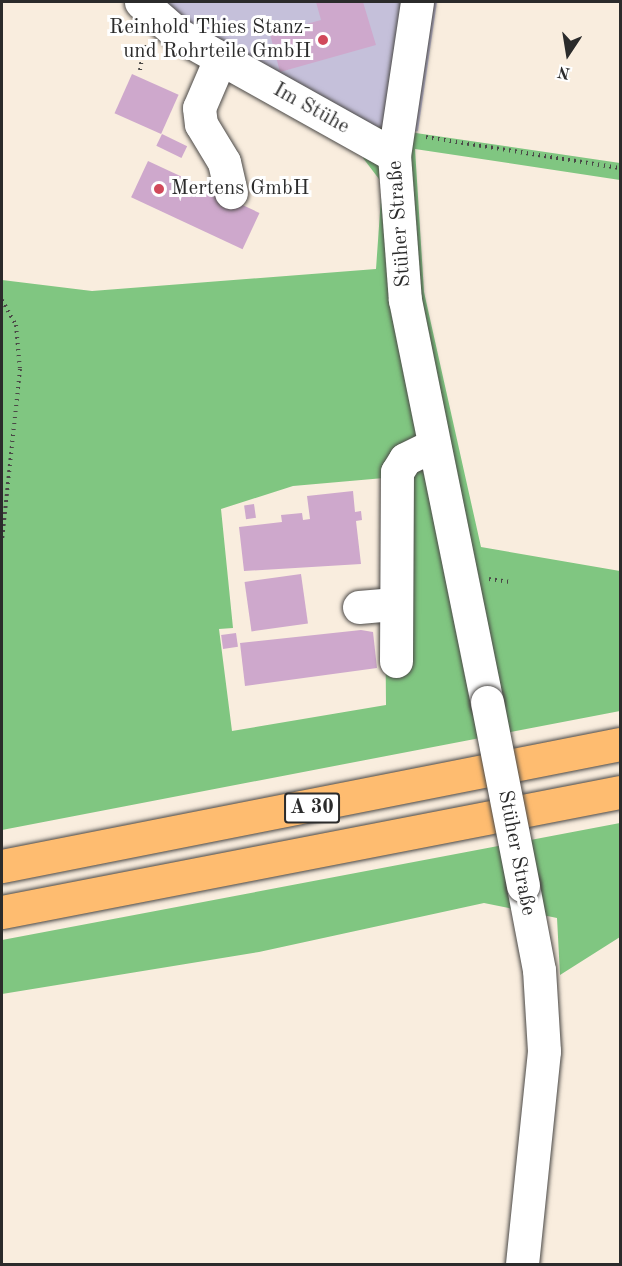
<!DOCTYPE html>
<meta charset="utf-8">
<style>
body{margin:0}
#map{position:relative;width:622px;height:1266px;overflow:hidden;background:#f9edde;font-family:"Old Standard TT",serif}
div>[style]{position:absolute}
.industrial>*{inset:0;background:#c5c0da}
.green>*{inset:0;background:#80c681}
.building>*{inset:0;background:#cea8cc;transform-origin:0 0}
.path>*{height:4px;margin-top:-2px;transform-origin:0;background:repeating-linear-gradient(90deg,#4a4846 0 1.5px,transparent 0 6px)}
.roads{filter:drop-shadow(0 0 2px #4a4846) drop-shadow(0 0 2px #4a4846)}
.minor>*{height:33px;margin:-16.5px;padding:0 16.5px;transform-origin:16.5px;border-radius:16.5px;background:#fff}
.highway>*{height:33px;margin:-16.5px;padding:0 16.5px;transform-origin:16.5px;border-radius:16.5px;background:#febc70}
.bridges{filter:drop-shadow(0 0 2px #4a4846) drop-shadow(0 0 2px #4a4846)}
.minor-bridge>*{height:33px;margin:-16.5px;padding:0 16.5px;transform-origin:16.5px;border-radius:16.5px;background:#fff}
.dots>*{width:16px;height:16px;translate:-50% -50%;box-sizing:border-box;border:3px solid #fff;border-radius:50%}
span{translate:-50% -50%;white-space:nowrap;text-align:center;line-height:1.15;-webkit-text-stroke:6px #fff;paint-order:stroke}
.shield-label span{padding:2px 4px;background:#fff;border:2px solid;border-radius:4px;-webkit-text-stroke-width:0}
.shield-label{font-size:20px;color:#2b2b2b;font-weight:700}
.poi-label{font-size:21px;color:#2b2b2b}
.right{translate:-100% -50%;text-align:right}
.left{translate:0 -50%;text-align:left}
.street-label{font-size:21px;color:#2b2b2b}
.frame{position:absolute;inset:0;border:3px solid #2b2b2b;pointer-events:none}
.north{position:absolute;left:538px;top:24px;width:60px;height:60px;-webkit-text-stroke:4px #fff;paint-order:stroke;rotate:192deg;font-size:16px;font-weight:700;line-height:24px;text-align:center;color:#2b2b2b}
.north::after{content:'';display:block;margin:auto;width:21px;height:27px;background:#2b2b2b;clip-path:polygon(50% 0,100% 100%,50% 72%,0 100%)}
</style>
<div id="map">
<div class="industrial">
<div style="clip-path:polygon(150px 2px,437px 2px,418px 131px,368px 126px)"></div>
</div>
<div class="green">
<div style="clip-path:polygon(evenodd,368px 126px,620px 163px,620px 180px,415px 149px,424px 292px,481px 547px,620px 571px,620px 711px,2px 830px,2px 280px,92px 291px,376px 269px,382px 183px,363px 158px,368px 126px,384px 478px,386px 705px,232px 731px,219px 629px,233px 628px,221px 509px,293px 486px,384px 478px)"></div>
<div style="clip-path:polygon(620px 823px,620px 937px,560px 975px,557px 918px,484px 903px,259px 952px,2px 994px,2px 940px)"></div>
</div>
<div class="building">
<div style="clip-path:polygon(316px 2px,363px 2px,376px 45px,280px 72px,270px 34px,321px 20px)"></div>
<div style="left:132px;top:74px;width:51px;height:43px;rotate:24deg"></div>
<div style="left:162px;top:134px;width:28px;height:13px;rotate:26deg"></div>
<div style="left:148px;top:161px;width:123px;height:40px;rotate:25deg"></div>
<div style="clip-path:polygon(353px 491px,355px 512px,361px 511px,362px 520px,356px 521px,361px 564px,244px 571px,239px 527px,282px 522px,281px 515px,302px 513px,303px 520px,310px 519px,307px 496px)"></div>
<div style="left:254px;top:504px;width:14px;height:10px;rotate:82deg"></div>
<div style="left:301px;top:574px;width:50px;height:57px;rotate:82deg"></div>
<div style="clip-path:polygon(361px 630px,373px 632px,377px 668px,245px 686px,240px 643px)"></div>
<div style="left:236px;top:633px;width:14px;height:15px;rotate:82deg"></div>
</div>
<div class="path">
<div style="left:140px;top:70px;width:28px;rotate:-80deg"></div>
<div style="left:426px;top:137px;width:196px;rotate:9.1deg"></div>
<div style="left:2px;top:300px;width:29px;rotate:61deg"></div>
<div style="left:16px;top:325px;width:44px;rotate:84.8deg"></div>
<div style="left:20px;top:369px;width:171px;rotate:96deg"></div>
<div style="left:489px;top:579px;width:21px;rotate:8deg"></div>
</div>
<div class="roads">
<div class="minor">
<div style="left:141px;top:2px;width:50px;rotate:41deg"></div>
<div style="left:179px;top:35px;width:246px;rotate:29.2deg"></div>
<div style="left:417px;top:2px;width:155px;rotate:98.5deg"></div>
<div style="left:394px;top:155px;width:145px;rotate:85.7deg"></div>
<div style="left:405px;top:300px;width:410px;rotate:78.5deg"></div>
<div style="left:220px;top:59px;width:53px;rotate:113.2deg"></div>
<div style="left:199px;top:108px;width:16px;rotate:83deg"></div>
<div style="left:201px;top:124px;width:44px;rotate:58.8deg"></div>
<div style="left:224px;top:162px;width:31px;rotate:77deg"></div>
<div style="left:359px;top:607px;width:36px;rotate:-5deg"></div>
<div style="left:396px;top:661px;width:189px;rotate:-89.7deg"></div>
<div style="left:397px;top:472px;width:15px;rotate:-58deg"></div>
<div style="left:405px;top:459px;width:30px;rotate:-26deg"></div>
<div style="left:522px;top:1264px;width:214px;rotate:-84.1deg"></div>
<div style="left:544px;top:1051px;width:81px;rotate:-93.5deg"></div>
<div style="left:539px;top:970px;width:86px;rotate:-100.8deg"></div>
</div>
<div class="highway">
<div style="left:2px;top:866px;width:630px;rotate:-11.17deg"></div>
<div style="left:2px;top:912px;width:630px;rotate:-10.99deg"></div>
</div>
</div>
<div class="bridges">
<div class="minor-bridge">
<div style="left:487px;top:702px;width:187px;rotate:78.9deg"></div>
</div>
</div>
<div class="dots">
<div style="left:323px;top:40px;background:#d1495b"></div>
<div style="left:159px;top:189px;background:#d1495b"></div>
</div>
<div class="shield-label">
<span style="left:312px;top:808px">A 30</span>
</div>
<div class="poi-label">
<span class="right" style="left:311px;top:40px">Reinhold Thies Stanz-<br>und Rohrteile GmbH</span>
<span class="left" style="left:171px;top:189px">Mertens GmbH</span>
</div>
<div class="street-label">
<span style="left:311px;top:109px;rotate:29deg">Im Stühe</span>
<span style="left:400px;top:224px;rotate:-94deg">Stüher Straße</span>
<span style="left:516px;top:853px;rotate:79deg">Stüher Straße</span>
</div>
<div class="frame"></div>
<div class="north">N</div>
</div>
